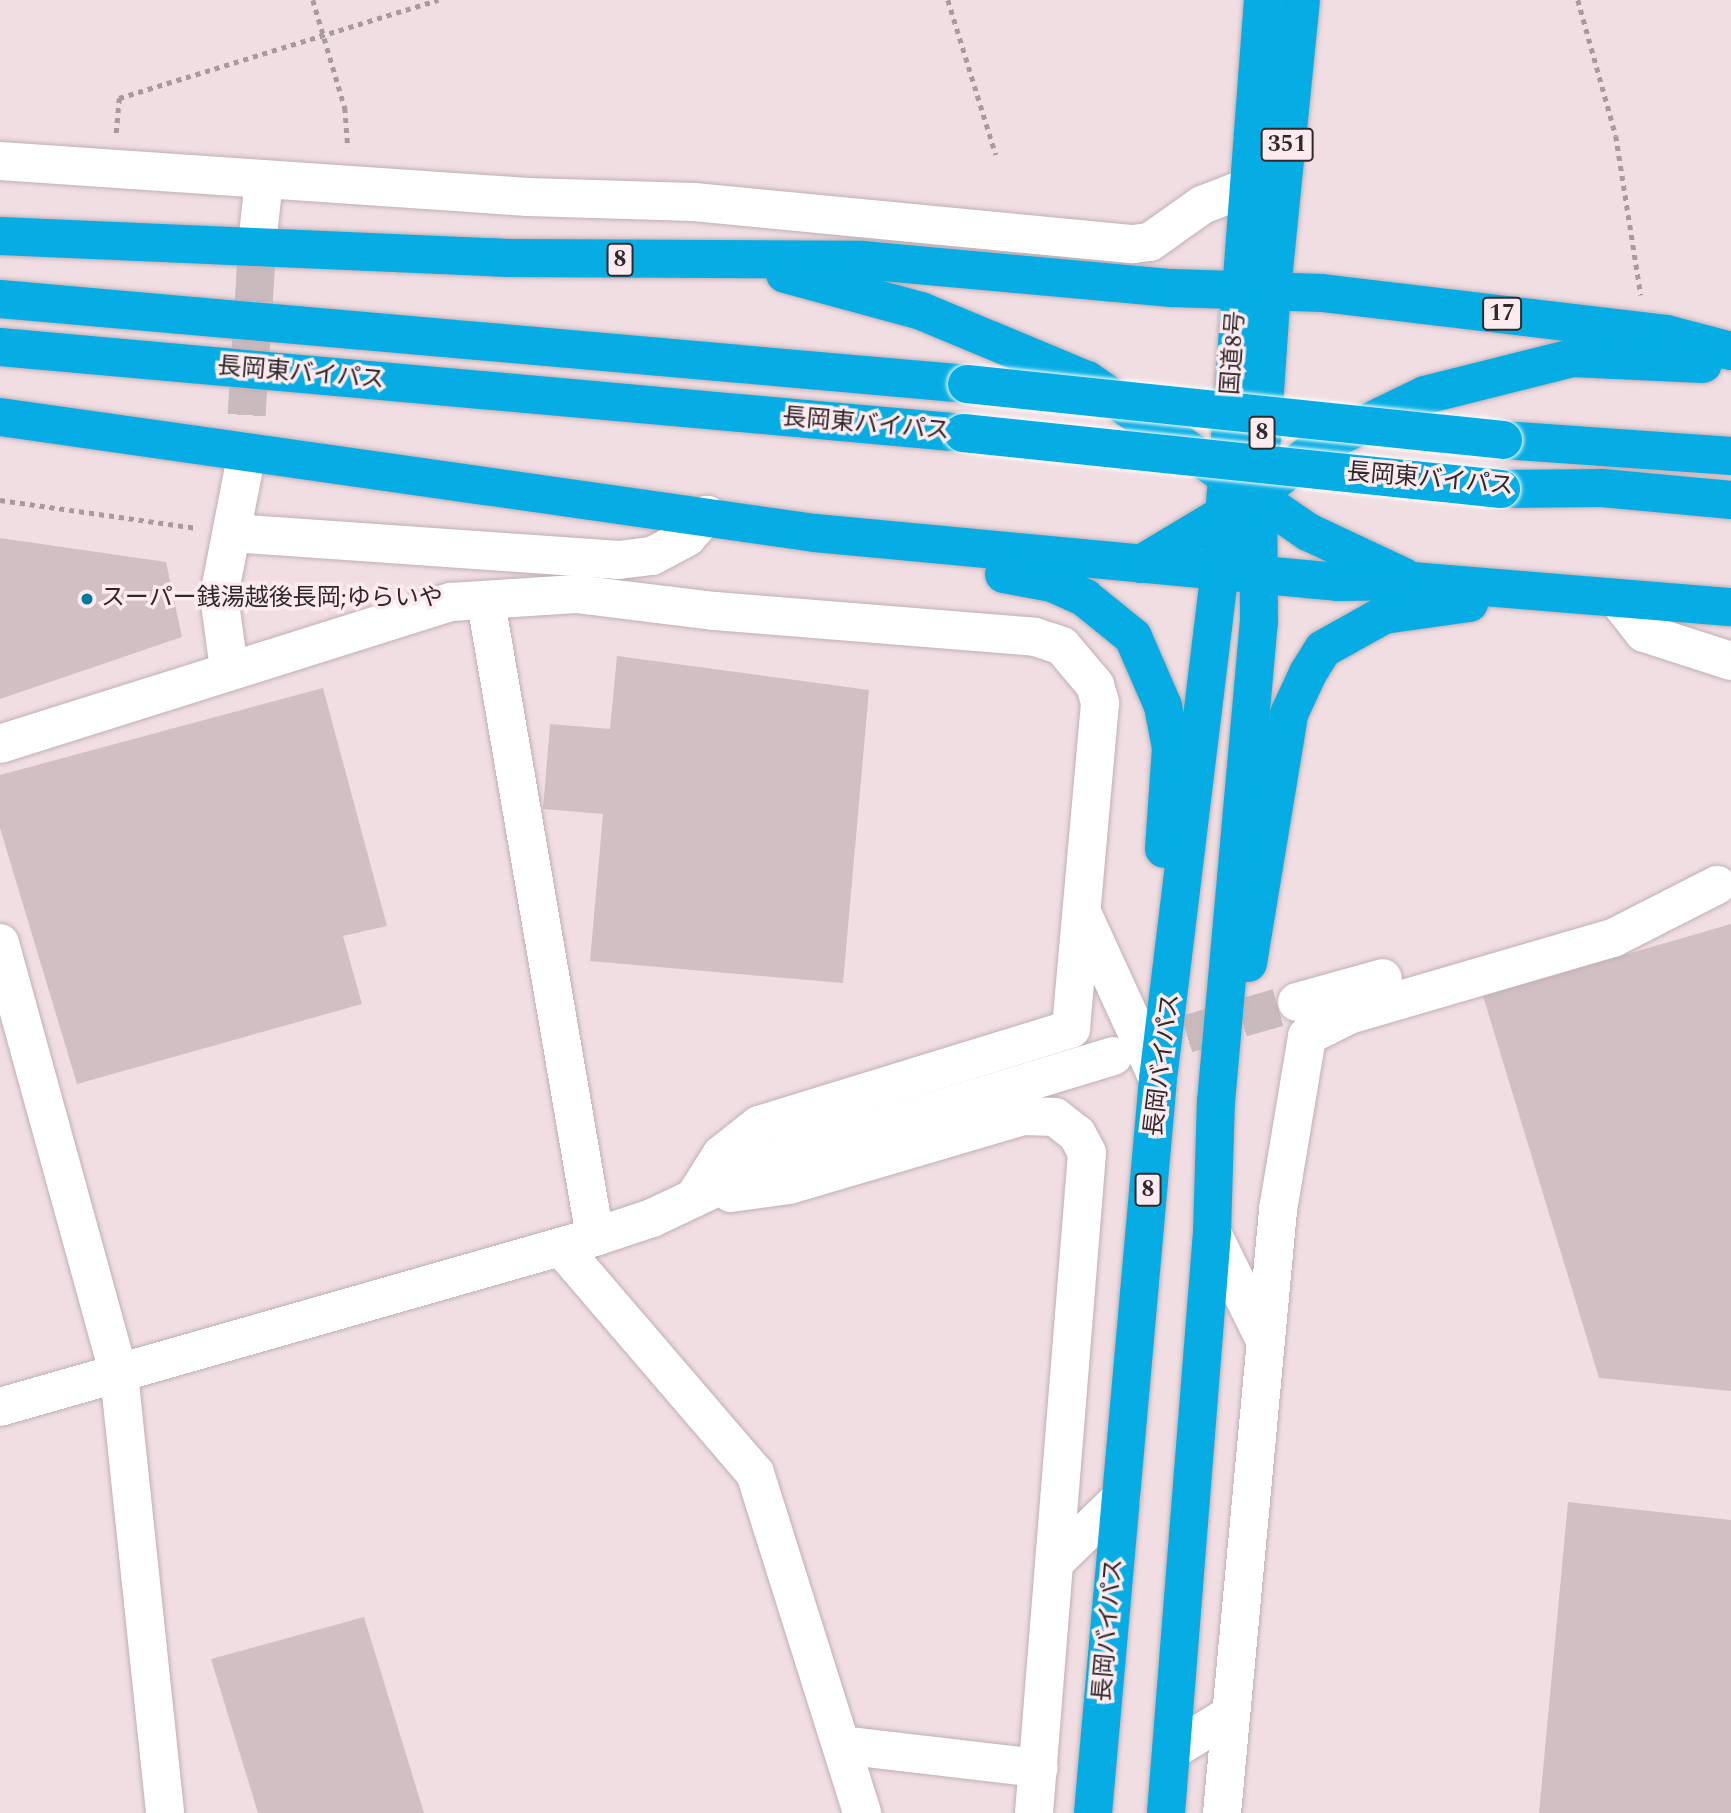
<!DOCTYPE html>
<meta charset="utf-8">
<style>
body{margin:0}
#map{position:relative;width:1731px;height:1813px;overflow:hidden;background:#f0dee3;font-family:Spectral,"Noto Sans JP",serif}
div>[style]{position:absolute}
.building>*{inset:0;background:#d1bfc4}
.minor-tunnel>*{height:38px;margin-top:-19px;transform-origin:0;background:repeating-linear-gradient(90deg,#c9babe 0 38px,transparent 0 57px)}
.path>*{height:4.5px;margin-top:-2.25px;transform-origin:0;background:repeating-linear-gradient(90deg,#a79a9d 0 5px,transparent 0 10px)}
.roads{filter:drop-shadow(0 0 2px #bfafb3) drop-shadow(0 0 2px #bfafb3)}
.minor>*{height:38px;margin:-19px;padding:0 19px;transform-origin:19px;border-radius:19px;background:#fff}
.highway>*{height:38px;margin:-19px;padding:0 19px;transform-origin:19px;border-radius:19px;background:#06ade5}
.bridges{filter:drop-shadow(0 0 2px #fff) drop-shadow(0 0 2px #fff)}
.highway-bridge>*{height:38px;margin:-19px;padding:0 19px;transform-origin:19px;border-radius:19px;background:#06ade5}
.dots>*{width:19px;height:19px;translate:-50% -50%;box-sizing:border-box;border:4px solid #fdebf0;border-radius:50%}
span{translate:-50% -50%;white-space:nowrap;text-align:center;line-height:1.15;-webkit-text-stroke:7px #fdebf0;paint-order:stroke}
.shield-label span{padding:2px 5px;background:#fdebf0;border:2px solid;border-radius:5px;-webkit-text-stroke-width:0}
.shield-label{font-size:23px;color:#2f292b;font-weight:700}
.street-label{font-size:24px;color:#2f292b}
.poi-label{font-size:24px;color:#2f292b}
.left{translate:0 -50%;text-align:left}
</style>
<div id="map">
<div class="building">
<div style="clip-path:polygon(0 538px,166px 562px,182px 637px,0 699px)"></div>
<div style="clip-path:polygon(617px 656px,869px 690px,843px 983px,590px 961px,603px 814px,543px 809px,550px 724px,610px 729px)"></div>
<div style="clip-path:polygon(323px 688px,387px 926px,343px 936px,362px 1004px,77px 1084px,0 828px,0 775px)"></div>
<div style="clip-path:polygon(1731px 924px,1731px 1391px,1599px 1378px,1483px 996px)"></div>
<div style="clip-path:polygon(1568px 1502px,1731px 1520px,1731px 1813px,1539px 1813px)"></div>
<div style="clip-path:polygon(364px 1617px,424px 1813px,258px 1813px,211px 1659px)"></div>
</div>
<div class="minor-tunnel">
<div style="left:243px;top:472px;width:237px;rotate:-86.4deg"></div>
<div style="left:1132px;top:1050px;width:172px;rotate:-16.2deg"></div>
</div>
<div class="path">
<div style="left:313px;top:0;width:113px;rotate:73.5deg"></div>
<div style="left:345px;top:108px;width:40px;rotate:85.7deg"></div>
<div style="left:948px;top:0;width:162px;rotate:72.8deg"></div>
<div style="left:1578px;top:0;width:141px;rotate:74.4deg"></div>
<div style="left:1616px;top:136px;width:161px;rotate:81.1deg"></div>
<div style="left:116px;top:133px;width:35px;rotate:-85deg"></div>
<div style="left:119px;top:98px;width:334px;rotate:-17.1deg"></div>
<div style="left:0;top:500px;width:199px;rotate:8.1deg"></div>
</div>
<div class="roads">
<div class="minor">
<div style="left:0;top:161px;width:529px;rotate:3.9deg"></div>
<div style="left:528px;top:197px;width:166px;rotate:1.7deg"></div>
<div style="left:694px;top:202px;width:441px;rotate:5.5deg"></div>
<div style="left:1133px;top:244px;width:17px;rotate:-7deg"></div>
<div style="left:1150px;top:242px;width:64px;rotate:-35.4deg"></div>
<div style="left:1202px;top:205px;width:47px;rotate:-21.1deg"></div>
<div style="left:258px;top:235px;width:55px;rotate:-83.8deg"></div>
<div style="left:232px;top:533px;width:388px;rotate:4deg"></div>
<div style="left:619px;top:560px;width:33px;rotate:-7deg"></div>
<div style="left:652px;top:556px;width:40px;rotate:-28deg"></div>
<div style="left:687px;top:537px;width:30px;rotate:-48deg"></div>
<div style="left:1618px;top:600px;width:42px;rotate:51.8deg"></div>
<div style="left:1644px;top:633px;width:91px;rotate:17.8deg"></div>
<div style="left:486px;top:602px;width:644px;rotate:80.26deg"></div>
<div style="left:229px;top:669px;width:74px;rotate:-97.8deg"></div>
<div style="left:219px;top:596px;width:126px;rotate:-79deg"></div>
<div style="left:0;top:744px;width:473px;rotate:-17.5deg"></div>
<div style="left:451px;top:602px;width:125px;rotate:-3.7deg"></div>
<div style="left:576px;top:594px;width:140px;rotate:7deg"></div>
<div style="left:715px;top:611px;width:321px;rotate:4.6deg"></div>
<div style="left:1035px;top:637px;width:28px;rotate:18deg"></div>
<div style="left:1062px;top:646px;width:51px;rotate:49.8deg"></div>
<div style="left:1095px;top:685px;width:19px;rotate:74deg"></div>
<div style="left:1100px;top:703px;width:327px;rotate:95.1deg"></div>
<div style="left:1071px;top:1029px;width:326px;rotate:162.9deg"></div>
<div style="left:759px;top:1125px;width:48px;rotate:141.7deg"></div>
<div style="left:721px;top:1155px;width:51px;rotate:122.1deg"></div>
<div style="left:1084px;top:917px;width:178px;rotate:65.4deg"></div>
<div style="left:0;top:943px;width:447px;rotate:74.6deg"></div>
<div style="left:119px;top:1374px;width:441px;rotate:84deg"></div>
<div style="left:1297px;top:1002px;width:89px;rotate:-15.6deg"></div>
<div style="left:731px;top:1193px;width:59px;rotate:-7.9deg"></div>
<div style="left:789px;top:1185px;width:245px;rotate:-16.4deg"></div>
<div style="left:1024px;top:1116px;width:31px;rotate:2deg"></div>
<div style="left:1055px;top:1117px;width:28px;rotate:38deg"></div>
<div style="left:1077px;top:1134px;width:21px;rotate:62deg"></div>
<div style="left:1087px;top:1153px;width:662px;rotate:94.59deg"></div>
<div style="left:1212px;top:1233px;width:117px;rotate:63.7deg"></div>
<div style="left:561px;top:1247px;width:298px;rotate:49.4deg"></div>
<div style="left:755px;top:1473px;width:356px;rotate:72.5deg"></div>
<div style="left:0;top:1407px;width:619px;rotate:-15.95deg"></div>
<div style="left:595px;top:1237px;width:60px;rotate:-18.4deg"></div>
<div style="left:652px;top:1218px;width:143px;rotate:-25.3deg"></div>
<div style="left:781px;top:1157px;width:347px;rotate:-16.9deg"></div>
<div style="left:1058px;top:1559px;width:88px;rotate:-44.1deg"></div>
<div style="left:842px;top:1745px;width:198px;rotate:6.7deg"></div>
<div style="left:1173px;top:1750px;width:67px;rotate:-31.6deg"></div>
<div style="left:1222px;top:1813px;width:606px;rotate:-84.69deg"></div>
<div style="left:1278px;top:1210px;width:176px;rotate:-80.5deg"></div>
<div style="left:1307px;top:1036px;width:47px;rotate:-26.6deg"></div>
<div style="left:1349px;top:1015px;width:275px;rotate:-16.3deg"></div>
<div style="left:1613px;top:938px;width:117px;rotate:-27deg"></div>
</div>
<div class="highway">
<div style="left:0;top:236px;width:509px;rotate:2.47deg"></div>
<div style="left:509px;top:258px;width:353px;rotate:0.3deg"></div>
<div style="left:862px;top:260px;width:311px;rotate:5.2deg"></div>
<div style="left:1172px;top:288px;width:150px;rotate:1.9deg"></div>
<div style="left:1322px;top:293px;width:346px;rotate:6.8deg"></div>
<div style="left:1666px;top:334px;width:67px;rotate:14.7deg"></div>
<div style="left:785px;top:274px;width:141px;rotate:15.2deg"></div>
<div style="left:921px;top:311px;width:180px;rotate:22.6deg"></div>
<div style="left:1087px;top:380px;width:268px;rotate:34.5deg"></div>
<div style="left:1308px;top:532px;width:106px;rotate:25.1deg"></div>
<div style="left:0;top:299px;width:971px;rotate:5.02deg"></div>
<div style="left:0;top:347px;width:967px;rotate:5.1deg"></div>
<div style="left:0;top:417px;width:823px;rotate:8.1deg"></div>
<div style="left:815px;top:533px;width:525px;rotate:5.35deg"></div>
<div style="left:1338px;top:582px;width:74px;rotate:-0.8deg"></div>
<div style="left:1412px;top:581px;width:320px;rotate:4.7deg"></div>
<div style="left:1503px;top:440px;width:229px;rotate:4deg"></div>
<div style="left:1501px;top:489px;width:101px;rotate:-0.6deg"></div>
<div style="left:1602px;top:488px;width:130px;rotate:5.3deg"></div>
<div style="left:1141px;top:564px;width:136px;rotate:-30.9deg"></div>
<div style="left:1258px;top:494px;width:80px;rotate:-37.9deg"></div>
<div style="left:1321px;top:445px;width:115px;rotate:-25.7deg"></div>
<div style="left:1425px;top:395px;width:152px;rotate:-14.1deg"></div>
<div style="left:1572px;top:358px;width:131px;rotate:2.6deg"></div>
<div style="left:1004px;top:574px;width:49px;rotate:10.6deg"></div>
<div style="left:1052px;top:583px;width:36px;rotate:24deg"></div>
<div style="left:1085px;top:598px;width:62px;rotate:39.1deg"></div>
<div style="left:1133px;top:637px;width:75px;rotate:66.5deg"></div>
<div style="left:1163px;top:706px;width:43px;rotate:79.2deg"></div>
<div style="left:1171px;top:748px;width:101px;rotate:94deg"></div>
<div style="left:1248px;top:963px;width:252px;rotate:-80.6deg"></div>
<div style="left:1289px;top:714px;width:45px;rotate:-65.1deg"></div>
<div style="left:1308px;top:673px;width:28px;rotate:-58deg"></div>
<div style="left:1323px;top:649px;width:70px;rotate:-29.1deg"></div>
<div style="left:1384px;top:615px;width:86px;rotate:-8deg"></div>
<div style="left:1093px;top:1813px;width:737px;rotate:-84.94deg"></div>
<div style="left:1158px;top:1079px;width:513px;rotate:-83.06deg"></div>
<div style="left:1220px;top:570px;width:572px;rotate:-85.69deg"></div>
<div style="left:1166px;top:1813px;width:582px;rotate:-85.47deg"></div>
<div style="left:1212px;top:1233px;width:131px;rotate:-88.3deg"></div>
<div style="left:1216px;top:1102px;width:482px;rotate:-84.9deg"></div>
<div style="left:1259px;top:622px;width:128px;rotate:-90.4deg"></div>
<div style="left:1258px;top:494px;width:204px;rotate:-86.1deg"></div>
<div style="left:1272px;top:290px;width:291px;rotate:-84.3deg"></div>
</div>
</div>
<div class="bridges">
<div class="highway-bridge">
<div style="left:967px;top:384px;width:539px;rotate:5.96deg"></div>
<div style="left:963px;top:433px;width:541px;rotate:5.94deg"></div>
</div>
</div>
<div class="dots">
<div style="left:87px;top:599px;background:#0079a1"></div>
</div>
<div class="shield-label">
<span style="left:1287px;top:145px">351</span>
<span style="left:620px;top:260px">8</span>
<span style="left:1502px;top:314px">17</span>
<span style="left:1262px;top:433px">8</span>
<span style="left:1148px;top:1190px">8</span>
</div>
<div class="street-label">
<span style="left:1234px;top:353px;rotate:-86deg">国道8号</span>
<span style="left:301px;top:374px;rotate:5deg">長岡東バイパス</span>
<span style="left:866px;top:425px;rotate:5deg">長岡東バイパス</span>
<span style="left:1430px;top:480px;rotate:5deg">長岡東バイパス</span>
<span style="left:1163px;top:1065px;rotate:-83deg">長岡バイパス</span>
<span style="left:1109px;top:1630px;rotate:-85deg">長岡バイパス</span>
</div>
<div class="poi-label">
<span class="left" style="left:101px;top:599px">スーパー銭湯越後長岡;ゆらいや</span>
</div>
</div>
